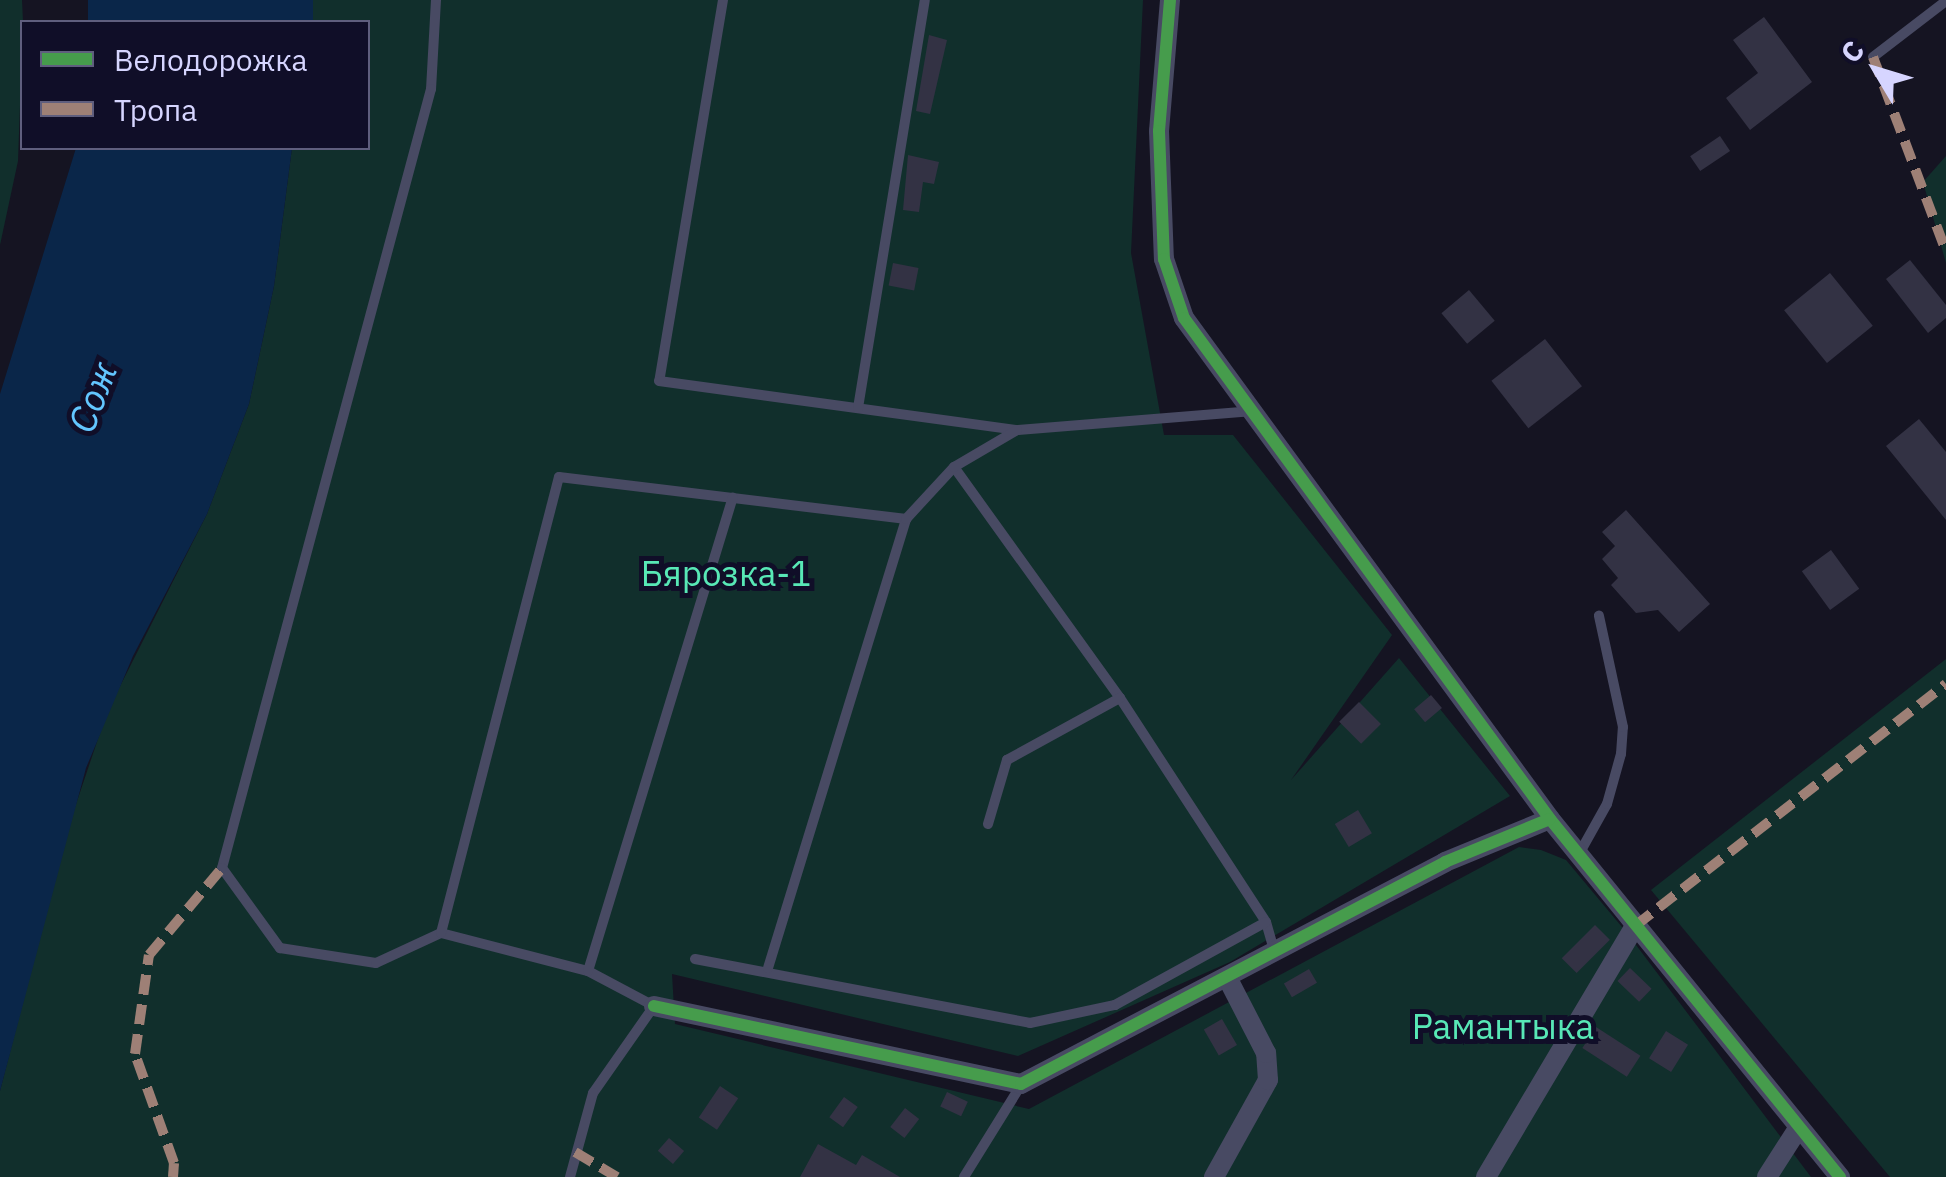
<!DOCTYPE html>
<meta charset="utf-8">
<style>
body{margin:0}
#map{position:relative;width:1946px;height:1177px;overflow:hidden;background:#151422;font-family:"IBM Plex Sans",sans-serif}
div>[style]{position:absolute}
.green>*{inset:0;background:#112f2c}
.water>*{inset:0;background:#0a2649;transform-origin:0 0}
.building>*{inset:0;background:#333244;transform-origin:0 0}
.lane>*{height:10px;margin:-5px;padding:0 5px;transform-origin:5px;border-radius:5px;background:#484a63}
.street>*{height:20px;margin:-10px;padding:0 10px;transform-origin:10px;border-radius:10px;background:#484a63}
.quiet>*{height:10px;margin-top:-5px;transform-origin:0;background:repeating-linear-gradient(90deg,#9e8076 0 20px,transparent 0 30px)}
.cycleway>*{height:12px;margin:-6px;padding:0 6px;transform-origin:6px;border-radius:6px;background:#469c4c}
span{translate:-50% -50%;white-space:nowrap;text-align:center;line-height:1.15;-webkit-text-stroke:10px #100e28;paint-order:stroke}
.park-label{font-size:35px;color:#58e8b6}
.water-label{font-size:38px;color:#63c6ff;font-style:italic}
.legend{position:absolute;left:20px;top:20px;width:350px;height:130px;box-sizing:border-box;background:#100e28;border:2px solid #5f5e7e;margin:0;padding:12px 18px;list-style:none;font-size:30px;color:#d6d5ff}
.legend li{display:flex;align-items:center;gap:20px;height:50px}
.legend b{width:50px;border:2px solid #5f5e7e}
.north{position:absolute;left:1826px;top:20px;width:100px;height:100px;-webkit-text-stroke:8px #100e28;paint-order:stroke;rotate:308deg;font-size:28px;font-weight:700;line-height:40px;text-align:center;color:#d6d5ff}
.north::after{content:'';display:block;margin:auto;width:35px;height:45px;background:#d6d5ff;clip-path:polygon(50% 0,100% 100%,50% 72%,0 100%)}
</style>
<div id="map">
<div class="green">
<div style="clip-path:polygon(0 0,22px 0,23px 22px,18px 161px,0 245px)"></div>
<div style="clip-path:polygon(313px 0,1143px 0,1131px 253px,1164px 435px,1233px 435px,1392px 635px,1291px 780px,1399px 658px,1510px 796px,1230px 962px,1018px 1056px,672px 974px,675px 1024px,1029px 1109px,1519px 847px,1541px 850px,1566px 860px,1627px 933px,1811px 1177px,0 1177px,0 1091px,66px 834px,107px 712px,207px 514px,249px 404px,274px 286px,292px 148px,368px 148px,368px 22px,310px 22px)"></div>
<div style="clip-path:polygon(1946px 156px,1946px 263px,1923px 182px)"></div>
<div style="clip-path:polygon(1946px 659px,1946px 1177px,1890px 1177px,1651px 890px)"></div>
</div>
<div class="water">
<div style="left:88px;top:0;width:225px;height:22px"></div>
<div style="clip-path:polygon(76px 148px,292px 148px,274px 286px,249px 404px,207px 514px,133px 656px,86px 768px,0 1091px,0 394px)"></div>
</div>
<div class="building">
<div style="clip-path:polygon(1764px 17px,1812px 82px,1750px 130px,1726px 98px,1758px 73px,1733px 40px)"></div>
<div style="clip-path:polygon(929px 35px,947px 40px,930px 114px,916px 111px)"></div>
<div style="left:1720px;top:136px;width:18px;height:36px;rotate:56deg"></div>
<div style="clip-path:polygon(908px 155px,939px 162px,934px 184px,923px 182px,919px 212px,903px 210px)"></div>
<div style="clip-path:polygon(1910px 260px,1946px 305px,1946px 318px,1928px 333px,1886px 279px)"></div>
<div style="left:893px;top:263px;width:26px;height:23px;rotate:11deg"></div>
<div style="left:1830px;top:273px;width:68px;height:59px;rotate:51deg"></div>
<div style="left:1469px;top:290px;width:40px;height:36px;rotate:50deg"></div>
<div style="left:1545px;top:339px;width:60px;height:68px;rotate:52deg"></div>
<div style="clip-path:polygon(1919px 419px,1946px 452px,1946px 520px,1886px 446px)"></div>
<div style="clip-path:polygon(1626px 510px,1710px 604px,1679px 632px,1658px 610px,1636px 613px,1611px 585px,1618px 578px,1602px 559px,1615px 546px,1602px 532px)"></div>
<div style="left:1831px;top:550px;width:48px;height:36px;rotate:54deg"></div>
<div style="left:1431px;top:695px;width:17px;height:22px;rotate:50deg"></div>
<div style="left:1359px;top:702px;width:31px;height:28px;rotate:45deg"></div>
<div style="left:1358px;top:810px;width:27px;height:27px;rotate:59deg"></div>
<div style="left:1595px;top:925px;width:21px;height:47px;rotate:45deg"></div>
<div style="left:1630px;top:968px;width:30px;height:18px;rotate:44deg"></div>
<div style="left:1309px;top:969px;width:16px;height:29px;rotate:60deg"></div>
<div style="left:1222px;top:1019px;width:30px;height:21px;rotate:60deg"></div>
<div style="left:1596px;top:1027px;width:53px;height:25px;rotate:33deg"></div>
<div style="left:1666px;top:1031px;width:26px;height:32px;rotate:32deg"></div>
<div style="left:720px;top:1086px;width:22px;height:38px;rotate:34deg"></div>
<div style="left:947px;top:1092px;width:23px;height:16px;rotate:25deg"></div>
<div style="left:844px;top:1097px;width:17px;height:25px;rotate:36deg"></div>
<div style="left:905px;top:1108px;width:18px;height:24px;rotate:38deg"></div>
<div style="left:669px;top:1138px;width:20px;height:17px;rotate:41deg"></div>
<div style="clip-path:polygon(818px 1144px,856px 1165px,862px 1155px,900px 1177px,800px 1177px)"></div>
</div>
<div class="lane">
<div style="left:436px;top:0;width:89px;rotate:93.2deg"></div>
<div style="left:431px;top:89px;width:807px;rotate:105.02deg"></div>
<div style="left:222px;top:868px;width:99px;rotate:54.1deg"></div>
<div style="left:280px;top:948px;width:97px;rotate:8.9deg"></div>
<div style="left:376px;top:963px;width:72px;rotate:-24.8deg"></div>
<div style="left:441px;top:933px;width:152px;rotate:14.5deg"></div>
<div style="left:588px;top:971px;width:75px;rotate:27.9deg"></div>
<div style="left:654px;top:1006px;width:106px;rotate:125deg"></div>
<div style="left:593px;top:1093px;width:87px;rotate:105.3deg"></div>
<div style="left:723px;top:0;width:386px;rotate:99.5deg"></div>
<div style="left:659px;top:381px;width:362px;rotate:7.8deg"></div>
<div style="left:1018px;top:430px;width:236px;rotate:-4.6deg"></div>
<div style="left:1873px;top:57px;width:92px;rotate:-37.5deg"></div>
<div style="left:858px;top:408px;width:413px;rotate:-80.7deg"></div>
<div style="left:954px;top:467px;width:284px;rotate:54.3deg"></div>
<div style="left:1120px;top:698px;width:267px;rotate:56.9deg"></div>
<div style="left:1266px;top:922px;width:32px;rotate:74deg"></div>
<div style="left:988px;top:824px;width:67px;rotate:-73.5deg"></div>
<div style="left:1007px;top:760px;width:129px;rotate:-28.8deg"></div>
<div style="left:1579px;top:854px;width:57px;rotate:-60.8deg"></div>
<div style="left:1607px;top:804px;width:52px;rotate:-74.4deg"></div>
<div style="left:1621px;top:754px;width:27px;rotate:-86deg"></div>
<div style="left:1623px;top:727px;width:114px;rotate:-102.2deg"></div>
<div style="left:441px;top:933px;width:471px;rotate:-75.5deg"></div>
<div style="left:559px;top:477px;width:350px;rotate:6.9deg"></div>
<div style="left:695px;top:959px;width:341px;rotate:10.8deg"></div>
<div style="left:1030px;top:1023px;width:87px;rotate:-12deg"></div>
<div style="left:1115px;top:1005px;width:172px;rotate:-28.8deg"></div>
<div style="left:768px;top:968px;width:470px;rotate:-72.9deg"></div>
<div style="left:906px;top:519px;width:71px;rotate:-47.3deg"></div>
<div style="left:954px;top:467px;width:73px;rotate:-30.4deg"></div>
<div style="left:588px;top:971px;width:495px;rotate:-73deg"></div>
<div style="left:964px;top:1177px;width:108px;rotate:-58.2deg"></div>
</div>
<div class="street">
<div style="left:1170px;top:0;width:131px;rotate:94.8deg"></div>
<div style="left:1159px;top:131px;width:128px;rotate:87.8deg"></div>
<div style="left:1164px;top:259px;width:62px;rotate:71.3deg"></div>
<div style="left:1184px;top:318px;width:620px;rotate:53.85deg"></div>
<div style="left:1550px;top:819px;width:461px;rotate:51deg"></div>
<div style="left:654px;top:1006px;width:375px;rotate:12deg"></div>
<div style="left:1021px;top:1084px;width:479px;rotate:-27.6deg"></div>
<div style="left:1445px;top:862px;width:113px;rotate:-22.3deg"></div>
<div style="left:1214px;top:1177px;width:111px;rotate:-60.9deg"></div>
<div style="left:1268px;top:1080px;width:27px;rotate:-94deg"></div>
<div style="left:1266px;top:1053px;width:81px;rotate:-117.2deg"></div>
<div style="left:1486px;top:1177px;width:292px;rotate:-59.3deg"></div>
<div style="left:1767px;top:1177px;width:59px;rotate:-57.4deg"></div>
</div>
<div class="quiet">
<div style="left:1873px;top:57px;width:207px;rotate:69.4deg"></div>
<div style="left:1635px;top:926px;width:394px;rotate:-37.9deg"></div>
<div style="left:575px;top:1152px;width:49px;rotate:30.8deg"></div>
<div style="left:173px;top:1177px;width:14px;rotate:-86deg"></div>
<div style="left:174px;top:1163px;width:116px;rotate:-109.7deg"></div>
<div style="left:135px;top:1054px;width:100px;rotate:-82deg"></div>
<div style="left:149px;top:955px;width:114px;rotate:-50deg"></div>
</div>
<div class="cycleway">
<div style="left:1170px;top:0;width:131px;rotate:94.8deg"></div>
<div style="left:1159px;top:131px;width:128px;rotate:87.8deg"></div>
<div style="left:1164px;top:259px;width:62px;rotate:71.3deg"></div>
<div style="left:1184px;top:318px;width:620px;rotate:53.85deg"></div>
<div style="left:1550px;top:819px;width:461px;rotate:51deg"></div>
<div style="left:654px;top:1006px;width:375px;rotate:12deg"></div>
<div style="left:1021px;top:1084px;width:479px;rotate:-27.6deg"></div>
<div style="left:1445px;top:862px;width:113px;rotate:-22.3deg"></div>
</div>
<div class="park-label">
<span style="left:726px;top:573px">Бярозка-1</span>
<span style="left:1503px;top:1026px">Рамантыка</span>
</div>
<div class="water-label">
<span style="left:92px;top:397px;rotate:-69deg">Сож</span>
</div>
<ul class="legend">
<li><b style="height:12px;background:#469c4c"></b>Велодорожка</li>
<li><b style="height:12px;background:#9e8076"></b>Тропа</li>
</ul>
<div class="north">С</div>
</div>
